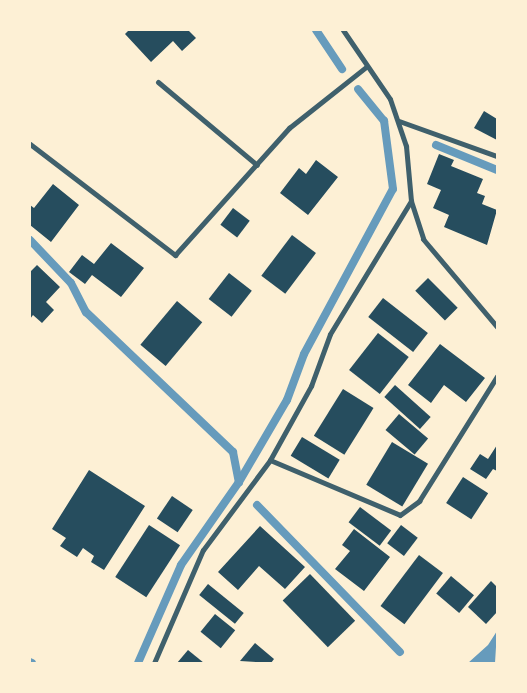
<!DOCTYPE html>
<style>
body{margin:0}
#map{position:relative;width:527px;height:693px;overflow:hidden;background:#fdf0d5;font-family:"Titillium Web",sans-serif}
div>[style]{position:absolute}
.water>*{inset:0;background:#669bbc}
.stream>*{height:8px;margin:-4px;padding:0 4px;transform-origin:4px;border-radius:4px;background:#669bbc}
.building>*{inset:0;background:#264d5e;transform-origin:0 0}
.minor>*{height:5px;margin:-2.5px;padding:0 2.5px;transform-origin:2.5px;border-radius:2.5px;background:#3f606c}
span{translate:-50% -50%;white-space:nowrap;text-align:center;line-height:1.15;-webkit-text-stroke:4.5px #fdf0d5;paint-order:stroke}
.frame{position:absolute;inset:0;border:31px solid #fdf0d5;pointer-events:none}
</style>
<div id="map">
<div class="water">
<div style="clip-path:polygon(497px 631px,495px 663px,468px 663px,488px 645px)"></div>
</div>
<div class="stream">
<div style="left:316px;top:30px;width:47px;rotate:56.3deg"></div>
<div style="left:436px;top:145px;width:66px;rotate:22.3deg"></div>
<div style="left:30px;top:240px;width:59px;rotate:46.4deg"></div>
<div style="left:71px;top:283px;width:33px;rotate:63deg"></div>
<div style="left:86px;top:312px;width:203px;rotate:43.6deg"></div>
<div style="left:233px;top:452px;width:31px;rotate:79deg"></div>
<div style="left:257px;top:505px;width:205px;rotate:45.8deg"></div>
<div style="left:30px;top:662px;width:2px;rotate:27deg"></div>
<div style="left:138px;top:663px;width:107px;rotate:-66.3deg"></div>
<div style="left:181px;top:565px;width:101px;rotate:-55.1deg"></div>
<div style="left:239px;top:482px;width:95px;rotate:-59.7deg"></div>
<div style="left:287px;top:400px;width:49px;rotate:-69.7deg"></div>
<div style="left:304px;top:354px;width:187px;rotate:-61.7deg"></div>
<div style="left:393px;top:189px;width:69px;rotate:-97.5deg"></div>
<div style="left:384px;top:121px;width:41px;rotate:-129.1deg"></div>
</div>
<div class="building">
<div style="clip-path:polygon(129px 30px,188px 30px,196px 38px,182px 51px,173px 41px,151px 62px,125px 34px)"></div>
<div style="clip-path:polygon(484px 111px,497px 119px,497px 140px,474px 128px)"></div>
<div style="clip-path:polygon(439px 154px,454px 160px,451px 166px,483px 179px,477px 193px,485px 196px,482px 204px,497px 210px,487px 245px,444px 227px,449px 215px,433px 208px,441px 190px,427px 184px)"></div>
<div style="clip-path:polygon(316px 160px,338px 177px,308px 215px,280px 193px,299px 168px,306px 174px)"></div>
<div style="clip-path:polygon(53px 184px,79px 205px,51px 242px,30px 225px,30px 205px,34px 208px)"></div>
<div style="left:233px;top:208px;width:21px;height:21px;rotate:37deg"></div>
<div style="left:292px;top:235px;width:30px;height:51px;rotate:37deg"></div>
<div style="clip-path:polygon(111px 243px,144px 268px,121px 297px,92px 275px,85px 284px,69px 272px,82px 255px,94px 264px)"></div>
<div style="clip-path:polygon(37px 265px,60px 287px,46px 302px,54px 310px,42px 323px,33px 315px,30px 319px,30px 272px)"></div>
<div style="left:229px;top:273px;width:29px;height:33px;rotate:38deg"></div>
<div style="left:428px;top:278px;width:42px;height:18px;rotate:45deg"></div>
<div style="left:383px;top:298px;width:57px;height:24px;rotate:38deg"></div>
<div style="left:177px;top:301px;width:33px;height:57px;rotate:40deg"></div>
<div style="left:378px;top:333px;width:39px;height:47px;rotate:38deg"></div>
<div style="clip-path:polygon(440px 344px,485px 378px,466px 402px,444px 385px,431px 403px,408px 385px)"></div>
<div style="left:395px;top:385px;width:48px;height:16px;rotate:42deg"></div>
<div style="left:343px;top:389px;width:36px;height:55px;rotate:32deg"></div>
<div style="left:399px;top:414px;width:38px;height:21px;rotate:40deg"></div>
<div style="left:302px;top:437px;width:44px;height:22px;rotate:31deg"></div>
<div style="left:392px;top:442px;width:42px;height:50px;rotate:31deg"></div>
<div style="clip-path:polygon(497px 445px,497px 471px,493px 469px,486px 479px,470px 469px,480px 454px,488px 459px)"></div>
<div style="clip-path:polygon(89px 470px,145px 506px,104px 570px,91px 562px,94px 556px,83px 548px,77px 557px,60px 546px,66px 538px,52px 529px)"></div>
<div style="left:463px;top:477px;width:30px;height:31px;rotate:33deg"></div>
<div style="left:172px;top:496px;width:25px;height:27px;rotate:34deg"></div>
<div style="left:360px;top:507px;width:39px;height:19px;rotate:37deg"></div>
<div style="left:149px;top:525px;width:37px;height:62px;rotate:33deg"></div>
<div style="left:401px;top:525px;width:21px;height:23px;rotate:37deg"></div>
<div style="clip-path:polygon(260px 526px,305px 567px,285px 589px,259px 566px,238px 590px,218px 572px)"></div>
<div style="clip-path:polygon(354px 529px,390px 557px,364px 591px,335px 569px,350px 551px,342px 545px)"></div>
<div style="left:419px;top:555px;width:30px;height:64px;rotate:37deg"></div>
<div style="left:310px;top:574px;width:65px;height:38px;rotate:46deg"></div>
<div style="left:451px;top:576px;width:30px;height:23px;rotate:40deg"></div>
<div style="clip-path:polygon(491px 581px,497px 587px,497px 612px,486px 624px,468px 607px)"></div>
<div style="left:208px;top:584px;width:46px;height:14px;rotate:39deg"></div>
<div style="left:215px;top:614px;width:26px;height:23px;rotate:39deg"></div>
<div style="clip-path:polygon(255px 643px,274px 659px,271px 663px,240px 661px)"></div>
<div style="clip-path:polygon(188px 650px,204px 663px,177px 663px)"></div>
</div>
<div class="minor">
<div style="left:343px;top:30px;width:83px;rotate:55.7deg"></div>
<div style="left:390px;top:99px;width:50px;rotate:71.2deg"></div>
<div style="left:406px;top:146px;width:55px;rotate:84.8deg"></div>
<div style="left:411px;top:201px;width:40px;rotate:72deg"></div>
<div style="left:423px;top:239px;width:115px;rotate:49.9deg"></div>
<div style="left:158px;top:82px;width:129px;rotate:40deg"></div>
<div style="left:399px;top:121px;width:104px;rotate:19.7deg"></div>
<div style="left:30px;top:144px;width:183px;rotate:37.4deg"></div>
<div style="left:175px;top:255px;width:171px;rotate:-48.1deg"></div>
<div style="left:289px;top:128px;width:98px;rotate:-38.4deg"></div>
<div style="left:270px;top:460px;width:141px;rotate:22.9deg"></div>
<div style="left:400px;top:515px;width:24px;rotate:-36deg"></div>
<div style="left:419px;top:501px;width:147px;rotate:-58deg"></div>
<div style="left:154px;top:663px;width:123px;rotate:-66.6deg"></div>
<div style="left:203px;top:550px;width:112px;rotate:-53.3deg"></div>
<div style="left:270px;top:460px;width:85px;rotate:-61deg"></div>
<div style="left:311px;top:386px;width:55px;rotate:-69.9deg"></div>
<div style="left:330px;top:334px;width:156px;rotate:-58.7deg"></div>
</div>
<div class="frame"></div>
</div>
